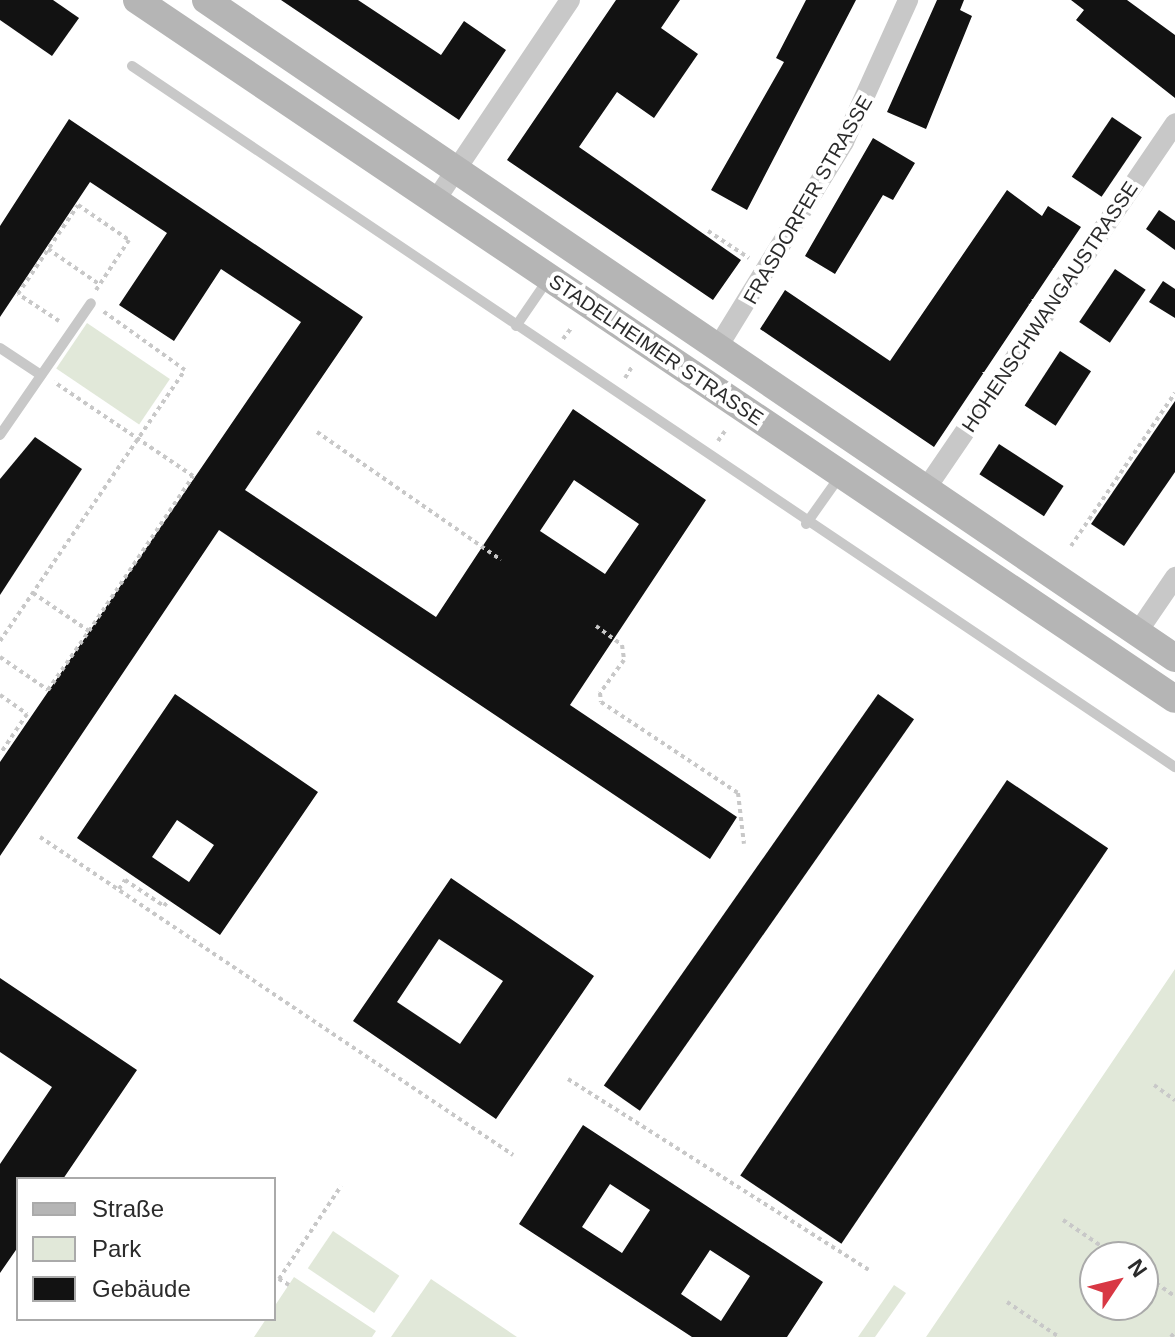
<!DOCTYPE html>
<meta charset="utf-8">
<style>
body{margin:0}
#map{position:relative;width:1175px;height:1337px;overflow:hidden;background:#fff;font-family:Arial,sans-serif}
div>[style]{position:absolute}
.green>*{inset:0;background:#e1e8d9;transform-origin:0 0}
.building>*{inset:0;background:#121212;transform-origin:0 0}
.path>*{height:4px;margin-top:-2px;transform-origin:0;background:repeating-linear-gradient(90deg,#c8c8c8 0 4px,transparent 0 8px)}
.lane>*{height:10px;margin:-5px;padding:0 5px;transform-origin:5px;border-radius:5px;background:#c8c8c8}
.street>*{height:20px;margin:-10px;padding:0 10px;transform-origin:10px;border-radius:10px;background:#c8c8c8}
.secondary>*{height:28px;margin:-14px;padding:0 14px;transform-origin:14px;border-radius:14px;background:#b5b5b5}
span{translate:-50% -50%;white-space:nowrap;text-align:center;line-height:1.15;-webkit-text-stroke:8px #fff;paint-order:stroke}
.street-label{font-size:20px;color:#2b2b2b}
.legend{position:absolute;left:16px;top:1177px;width:260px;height:144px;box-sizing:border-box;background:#fff;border:2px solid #aaa;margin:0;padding:10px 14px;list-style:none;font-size:24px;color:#2b2b2b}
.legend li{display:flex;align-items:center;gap:16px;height:40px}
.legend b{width:40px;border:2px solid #aaa}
.north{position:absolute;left:1079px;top:1241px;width:80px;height:80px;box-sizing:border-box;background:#fff;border:2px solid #aaa;border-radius:50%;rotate:55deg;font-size:22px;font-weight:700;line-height:32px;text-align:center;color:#2b2b2b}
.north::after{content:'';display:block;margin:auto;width:28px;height:36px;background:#d83844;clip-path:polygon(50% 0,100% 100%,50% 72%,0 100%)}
</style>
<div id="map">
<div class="green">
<div style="left:87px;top:323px;width:100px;height:55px;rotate:34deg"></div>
<div style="clip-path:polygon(evenodd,1175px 969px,1175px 1337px,926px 1337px,1175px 969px,1095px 1257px,1143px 1257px,1143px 1305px,1095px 1305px,1095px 1257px)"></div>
<div style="left:333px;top:1231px;width:80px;height:45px;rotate:34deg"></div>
<div style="clip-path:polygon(294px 1277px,376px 1331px,372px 1337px,254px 1337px,266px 1319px,274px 1319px,274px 1307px)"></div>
<div style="clip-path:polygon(431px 1279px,517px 1337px,391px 1337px)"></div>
<div style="clip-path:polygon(894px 1285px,906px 1293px,875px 1337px,858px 1337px)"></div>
</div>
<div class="building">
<div style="clip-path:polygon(0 0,53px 0,79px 18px,52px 56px,0 20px)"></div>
<div style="clip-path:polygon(281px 0,358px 0,441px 55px,464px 21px,506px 50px,459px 120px)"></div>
<div style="clip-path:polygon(616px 0,680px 0,661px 28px,698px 54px,654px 118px,617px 92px,579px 147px,741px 260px,713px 300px,507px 160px)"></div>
<div style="clip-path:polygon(806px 0,856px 0,747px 210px,711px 190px,784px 62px,776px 58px)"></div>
<div style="clip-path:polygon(937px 0,964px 0,960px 10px,972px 16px,926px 129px,887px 112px)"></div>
<div style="clip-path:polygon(1071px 0,1127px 0,1175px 35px,1175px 98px,1076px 20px,1084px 10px)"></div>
<div style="left:1112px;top:117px;width:36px;height:72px;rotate:34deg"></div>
<div style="clip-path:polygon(evenodd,69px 119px,363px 317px,245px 490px,436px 617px,573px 409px,706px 500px,570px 705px,737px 817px,710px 859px,219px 530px,0 856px,0 762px,301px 322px,221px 269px,174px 341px,119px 305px,167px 233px,90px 182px,0 317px,0 226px,69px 119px,574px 480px,639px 524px,605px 574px,540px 531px,574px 480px)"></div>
<div style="clip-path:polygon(873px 138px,915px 163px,893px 200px,883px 195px,835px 274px,805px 256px)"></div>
<div style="clip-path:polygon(1007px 190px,1042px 216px,1048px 206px,1081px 227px,934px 447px,760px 329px,785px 290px,890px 361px)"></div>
<div style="clip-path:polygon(1159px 210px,1175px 221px,1175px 250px,1146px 229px)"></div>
<div style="left:1115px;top:269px;width:37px;height:64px;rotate:34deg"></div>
<div style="clip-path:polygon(1163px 281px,1175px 289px,1175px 318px,1149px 302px)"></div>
<div style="left:1060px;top:351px;width:37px;height:65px;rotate:33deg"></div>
<div style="clip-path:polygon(1175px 401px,1175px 472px,1124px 546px,1091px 524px)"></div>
<div style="clip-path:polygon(35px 437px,82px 469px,0 595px,0 479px)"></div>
<div style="left:999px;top:444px;width:77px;height:36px;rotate:33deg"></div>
<div style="clip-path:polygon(evenodd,175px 694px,318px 792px,220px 935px,77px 838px,175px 694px,177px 820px,214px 845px,189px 882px,152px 857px,177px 820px)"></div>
<div style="left:878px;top:694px;width:44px;height:478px;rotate:35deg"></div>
<div style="left:1007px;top:780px;width:122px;height:477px;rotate:34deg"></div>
<div style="clip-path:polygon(evenodd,451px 878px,594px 976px,496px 1119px,353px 1021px,451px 878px,439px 939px,503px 981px,460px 1044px,397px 1002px,439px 939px)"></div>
<div style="clip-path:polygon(0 978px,137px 1070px,63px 1179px,18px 1179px,18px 1247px,0 1273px,0 1164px,52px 1087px,0 1052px)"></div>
<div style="clip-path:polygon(evenodd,583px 1125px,823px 1282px,787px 1337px,692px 1337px,519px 1224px,583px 1125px,610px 1184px,650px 1210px,622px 1253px,582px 1227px,610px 1184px,583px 1125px,710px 1250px,750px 1276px,721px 1321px,681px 1294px,710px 1250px)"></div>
</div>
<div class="path">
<div style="left:708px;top:231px;width:49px;rotate:33.4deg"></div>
<div style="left:48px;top:249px;width:62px;rotate:34.5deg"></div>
<div style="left:59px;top:321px;width:49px;rotate:-146.6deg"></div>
<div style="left:18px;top:294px;width:107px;rotate:-56deg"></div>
<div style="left:78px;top:205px;width:62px;rotate:34.5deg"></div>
<div style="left:129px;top:240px;width:60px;rotate:123.4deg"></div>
<div style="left:563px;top:339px;width:15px;rotate:-53deg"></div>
<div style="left:625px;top:378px;width:13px;rotate:-58deg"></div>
<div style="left:317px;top:432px;width:224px;rotate:34.8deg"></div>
<div style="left:718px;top:441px;width:12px;rotate:-55deg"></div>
<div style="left:1071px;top:546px;width:185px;rotate:-55.8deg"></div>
<div style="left:33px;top:593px;width:68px;rotate:34.2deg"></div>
<div style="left:89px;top:631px;width:187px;rotate:-56.1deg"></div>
<div style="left:193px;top:476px;width:168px;rotate:-145.9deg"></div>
<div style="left:596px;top:626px;width:32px;rotate:36deg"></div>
<div style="left:622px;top:645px;width:15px;rotate:82deg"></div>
<div style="left:624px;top:660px;width:41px;rotate:126deg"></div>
<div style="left:600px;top:693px;width:9px;rotate:84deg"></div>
<div style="left:601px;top:702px;width:164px;rotate:33.6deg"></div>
<div style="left:738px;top:793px;width:51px;rotate:83.3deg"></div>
<div style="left:0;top:641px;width:328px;rotate:-55.7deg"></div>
<div style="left:185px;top:370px;width:101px;rotate:-144.3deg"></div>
<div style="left:0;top:657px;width:58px;rotate:34.5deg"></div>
<div style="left:48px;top:690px;width:72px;rotate:-55.2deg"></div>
<div style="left:0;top:695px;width:33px;rotate:35deg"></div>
<div style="left:27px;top:714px;width:48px;rotate:124deg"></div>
<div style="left:40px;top:837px;width:570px;rotate:33.91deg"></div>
<div style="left:119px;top:889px;width:11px;rotate:-56deg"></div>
<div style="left:125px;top:880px;width:47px;rotate:33.7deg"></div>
<div style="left:164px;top:906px;width:8px;rotate:-50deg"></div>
<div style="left:568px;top:1079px;width:356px;rotate:32.4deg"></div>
<div style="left:1154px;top:1085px;width:26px;rotate:36deg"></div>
<div style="left:1063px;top:1220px;width:65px;rotate:34.4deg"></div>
<div style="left:1143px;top:1274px;width:39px;rotate:35deg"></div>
<div style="left:289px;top:1285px;width:12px;rotate:-149deg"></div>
<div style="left:279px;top:1279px;width:112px;rotate:-56.3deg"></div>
<div style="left:1007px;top:1302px;width:63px;rotate:33.9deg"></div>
<div style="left:1171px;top:1337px;width:6px;rotate:-51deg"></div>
</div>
<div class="lane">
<div style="left:132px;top:66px;width:1257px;rotate:33.91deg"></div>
<div style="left:516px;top:326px;width:58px;rotate:-55.5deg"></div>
<div style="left:0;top:348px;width:49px;rotate:33.4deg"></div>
<div style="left:0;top:435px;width:160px;rotate:-55.4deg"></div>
<div style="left:806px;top:524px;width:59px;rotate:-54.7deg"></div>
</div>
<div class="street">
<div style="left:435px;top:201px;width:242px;rotate:-56.1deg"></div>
<div style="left:716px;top:350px;width:244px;rotate:-58.4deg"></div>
<div style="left:844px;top:142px;width:156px;rotate:-65.7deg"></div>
<div style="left:925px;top:490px;width:444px;rotate:-55.7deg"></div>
<div style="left:1137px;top:633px;width:68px;rotate:-55.8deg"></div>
</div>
<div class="secondary">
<div style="left:137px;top:0;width:1251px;rotate:33.96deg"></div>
<div style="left:206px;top:0;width:1171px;rotate:34.18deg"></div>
</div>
<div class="street-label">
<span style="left:808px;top:200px;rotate:-60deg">FRASDORFER STRASSE</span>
<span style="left:1050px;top:307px;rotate:-56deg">HOHENSCHWANGAUSTRASSE</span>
<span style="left:656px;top:350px;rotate:34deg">STADELHEIMER STRASSE</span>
</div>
<ul class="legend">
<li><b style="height:10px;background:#b5b5b5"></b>Straße</li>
<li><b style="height:22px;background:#e1e8d9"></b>Park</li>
<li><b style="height:22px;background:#121212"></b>Gebäude</li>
</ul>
<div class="north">N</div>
</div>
